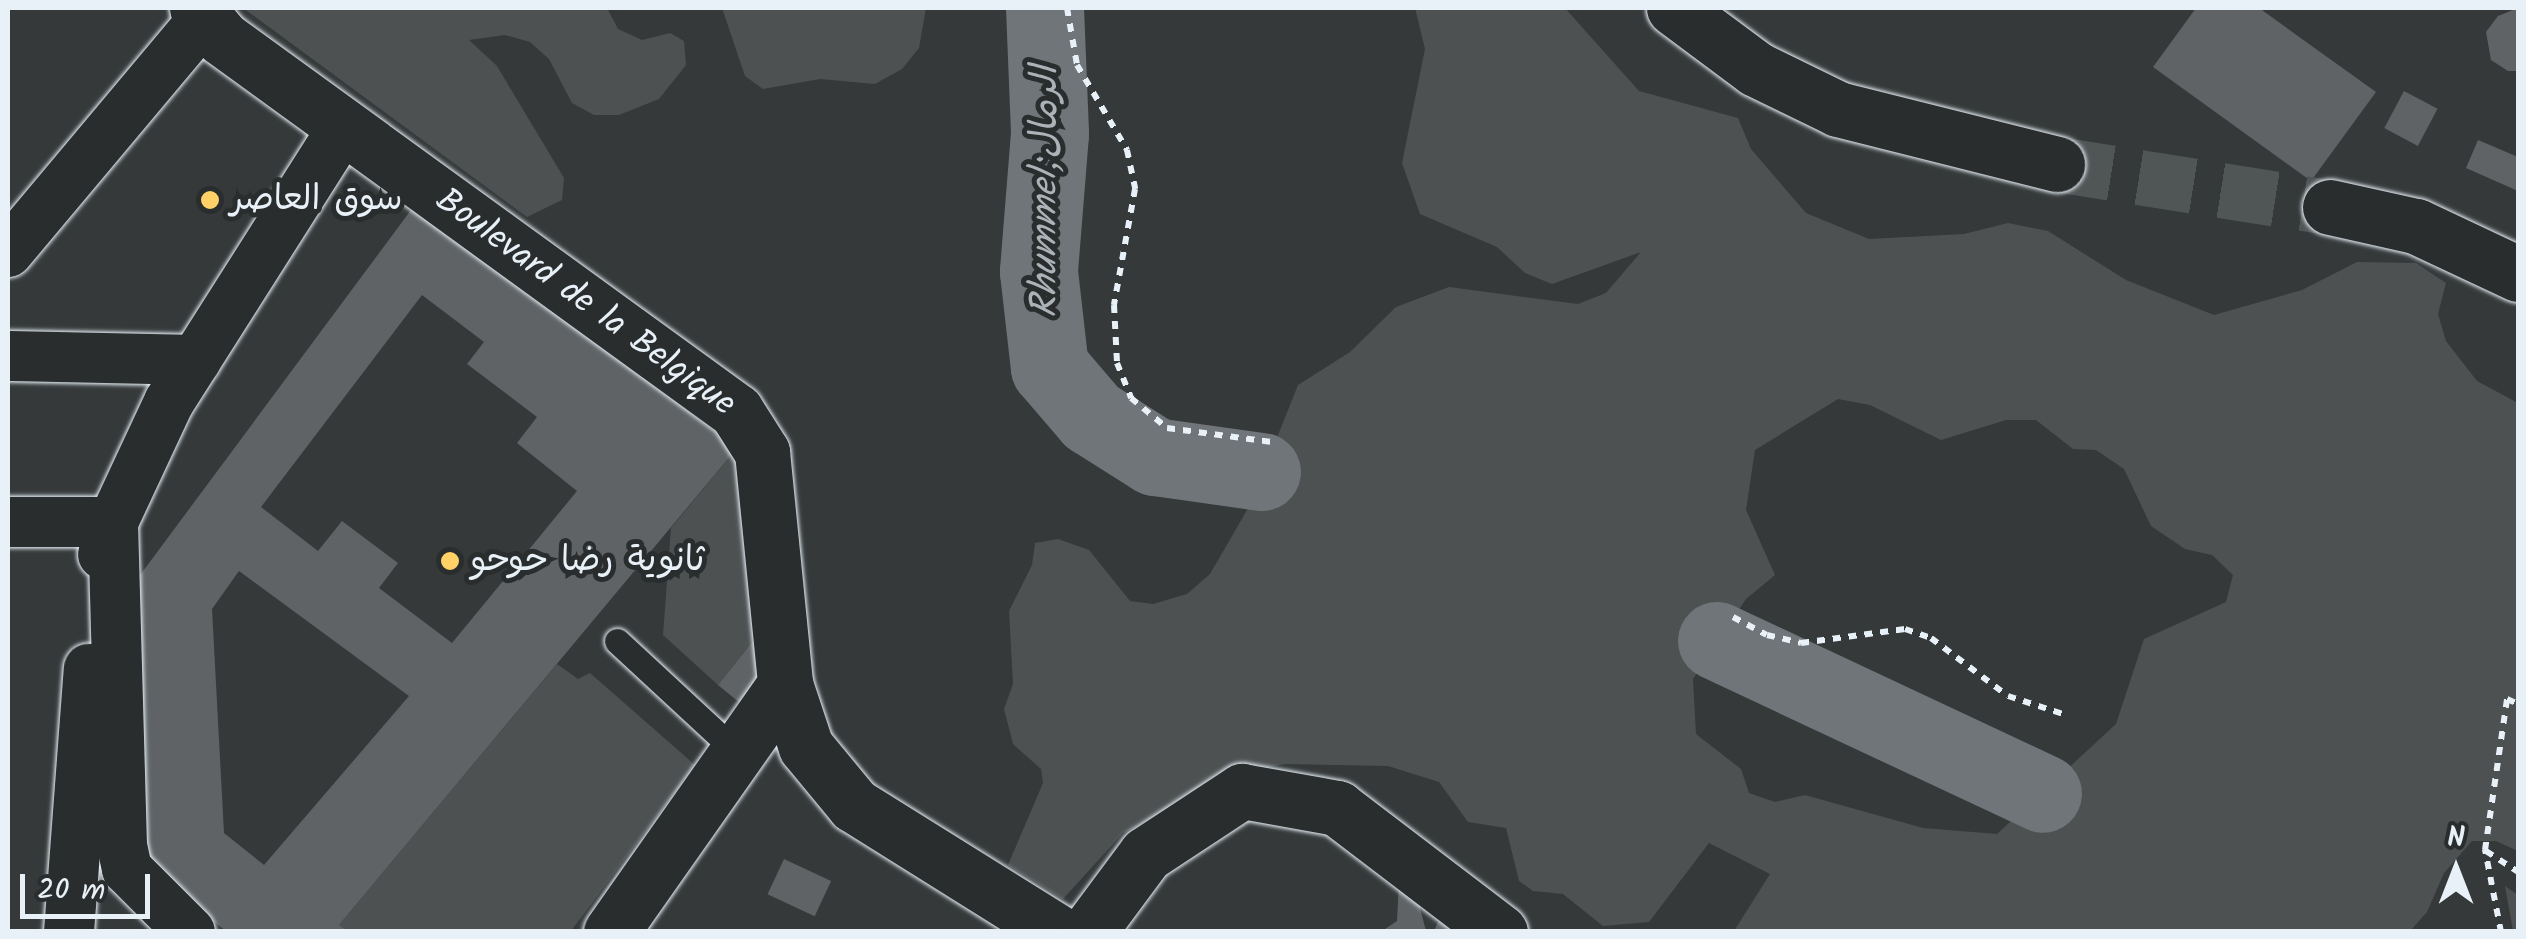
<!DOCTYPE html>
<meta charset="utf-8">
<style>
body{margin:0}
#map{position:relative;width:2526px;height:939px;overflow:hidden;background:#35393a;font-family:Kalam,"Playpen Sans Arabic",sans-serif}
div>[style]{position:absolute}
.green>*{inset:0;background:#4d5152}
.river>*{height:78px;margin:-39px;padding:0 39px;transform-origin:39px;border-radius:39px;background:#707579}
.building>*{inset:0;background:#5f6365;transform-origin:0 0}
.primary-tunnel>*{height:55px;margin-top:-27.5px;transform-origin:0;background:repeating-linear-gradient(90deg,#505556 0 55px,transparent 0 83px)}
.path>*{height:6px;margin-top:-3px;transform-origin:0;background:repeating-linear-gradient(90deg,#e8f1f8 0 8px,transparent 0 16px)}
.roads{filter:drop-shadow(0 0 2px #e8f1f8) drop-shadow(0 0 2px #e8f1f8)}
.lane>*{height:25px;margin:-12.5px;padding:0 12.5px;transform-origin:12.5px;border-radius:12.5px;background:#2a2d2e}
.street>*{height:50px;margin:-25px;padding:0 25px;transform-origin:25px;border-radius:25px;background:#2a2d2e}
.secondary>*{height:55px;margin:-27.5px;padding:0 27.5px;transform-origin:27.5px;border-radius:27.5px;background:#2a2d2e}
.primary>*{height:55px;margin:-27.5px;padding:0 27.5px;transform-origin:27.5px;border-radius:27.5px;background:#2a2d2e}
.dots>*{width:28px;height:28px;translate:-50% -50%;box-sizing:border-box;border:5px solid #2a2d2e;border-radius:50%}
span{translate:-50% -50%;white-space:nowrap;text-align:center;line-height:1.15;-webkit-text-stroke:10px #2a2d2e;paint-order:stroke}
.poi-label{font-size:35px;color:#e8f1f8}
.left{translate:0 -50%;text-align:left}
.street-label{font-size:35px;color:#e8f1f8}
.water-label{font-size:38px;color:#acb3b8;font-style:italic}
.frame{position:absolute;inset:0;border:10px solid #e8f1f8;pointer-events:none}
.north{position:absolute;left:2406px;top:819px;width:100px;height:100px;-webkit-text-stroke:8px #2a2d2e;paint-order:stroke;rotate:0deg;font-size:28px;font-weight:700;line-height:40px;text-align:center;color:#e8f1f8}
.north::after{content:'';display:block;margin:auto;width:35px;height:45px;background:#e8f1f8;clip-path:polygon(50% 0,100% 100%,50% 72%,0 100%)}
.scale{position:absolute;left:20px;top:874px;width:130px;height:45px;box-sizing:border-box;border:5px solid #e8f1f8;border-top:0;padding-left:12px;font-size:30px;line-height:35px;white-space:nowrap;color:#e8f1f8;-webkit-text-stroke:8px #2a2d2e;paint-order:stroke}
</style>
<div id="map">
<div class="green">
<div style="clip-path:polygon(243px 8px,607px 8px,618px 29px,642px 40px,670px 33px,684px 41px,686px 65px,659px 99px,619px 115px,594px 115px,572px 103px,549px 59px,530px 42px,505px 35px,469px 40px,497px 66px,564px 178px,562px 200px,527px 217px)"></div>
<div style="clip-path:polygon(722px 8px,926px 8px,919px 48px,902px 69px,875px 84px,820px 79px,763px 89px,745px 76px)"></div>
<div style="clip-path:polygon(evenodd,1415px 8px,1565px 8px,1639px 91px,1738px 118px,1751px 149px,1806px 213px,1869px 239px,1964px 234px,2008px 223px,2048px 231px,2126px 280px,2214px 315px,2302px 290px,2357px 262px,2416px 263px,2446px 283px,2438px 314px,2446px 341px,2477px 381px,2518px 403px,2518px 851px,2496px 841px,2472px 841px,2444px 873px,2427px 912px,2410px 931px,1734px 931px,1770px 874px,1709px 843px,1649px 922px,1603px 926px,1563px 894px,1533px 891px,1519px 881px,1506px 828px,1468px 822px,1439px 782px,1388px 766px,1284px 764px,1239px 774px,1123px 833px,1063px 899px,1008px 865px,1043px 783px,1041px 769px,1013px 744px,1004px 709px,1013px 684px,1009px 611px,1032px 565px,1035px 543px,1058px 539px,1089px 550px,1130px 601px,1153px 604px,1187px 594px,1210px 574px,1250px 505px,1298px 385px,1350px 352px,1396px 307px,1449px 287px,1578px 304px,1606px 293px,1641px 252px,1552px 284px,1525px 273px,1497px 247px,1420px 214px,1402px 163px,1425px 49px,1415px 8px,1838px 399px,1870px 405px,1941px 440px,2006px 420px,2036px 420px,2073px 449px,2096px 450px,2124px 469px,2151px 526px,2185px 549px,2212px 555px,2233px 575px,2226px 602px,2144px 639px,2116px 724px,1997px 834px,1923px 828px,1805px 795px,1775px 802px,1749px 793px,1741px 769px,1696px 734px,1693px 679px,1746px 599px,1775px 575px,1746px 510px,1755px 450px,1838px 399px)"></div>
<div style="clip-path:polygon(737px 448px,761px 631px,718px 685px,663px 635px,671px 528px)"></div>
<div style="clip-path:polygon(557px 664px,578px 679px,590px 673px,695px 765px,571px 931px,347px 932px,339px 925px)"></div>
<div style="clip-path:polygon(2505px 886px,2518px 895px,2518px 931px,2513px 931px)"></div>
</div>
<div class="river">
<div style="left:1045px;top:8px;width:126px;rotate:87.7deg"></div>
<div style="left:1050px;top:134px;width:138px;rotate:94.6deg"></div>
<div style="left:1039px;top:272px;width:97px;rotate:83.5deg"></div>
<div style="left:1050px;top:368px;width:65px;rotate:49.4deg"></div>
<div style="left:1092px;top:417px;width:75px;rotate:32.4deg"></div>
<div style="left:1155px;top:457px;width:108px;rotate:8deg"></div>
<div style="left:1717px;top:641px;width:360px;rotate:25.1deg"></div>
</div>
<div class="building">
<div style="clip-path:polygon(2196px 8px,2259px 8px,2376px 92px,2311px 181px,2153px 67px)"></div>
<div style="clip-path:polygon(2518px 8px,2518px 71px,2508px 71px,2491px 60px,2486px 32px,2498px 16px)"></div>
<div style="left:2404px;top:91px;width:38px;height:42px;rotate:28deg"></div>
<div style="clip-path:polygon(2478px 140px,2518px 157px,2518px 191px,2466px 168px)"></div>
<div style="clip-path:polygon(evenodd,414px 206px,737px 448px,339px 925px,347px 931px,226px 931px,159px 880px,145px 846px,132px 586px,414px 206px,422px 295px,484px 342px,467px 364px,537px 417px,517px 443px,577px 491px,452px 643px,379px 588px,398px 563px,342px 521px,318px 551px,261px 507px,422px 295px,414px 206px,239px 571px,409px 696px,264px 865px,224px 833px,212px 609px,239px 571px)"></div>
<div style="clip-path:polygon(761px 631px,765px 670px,740px 703px,718px 685px)"></div>
<div style="left:784px;top:859px;width:52px;height:39px;rotate:25deg"></div>
<div style="clip-path:polygon(1430px 880px,1420px 908px,1426px 931px,1382px 931px,1397px 921px,1399px 881px)"></div>
<div style="clip-path:polygon(1439px 920px,1467px 931px,1434px 931px)"></div>
</div>
<div class="primary-tunnel">
<div style="left:2057px;top:164px;width:276px;rotate:9deg"></div>
</div>
<div class="path">
<div style="left:1067px;top:8px;width:58px;rotate:80deg"></div>
<div style="left:1077px;top:65px;width:99px;rotate:59.5deg"></div>
<div style="left:1127px;top:150px;width:40px;rotate:78deg"></div>
<div style="left:1135px;top:189px;width:118px;rotate:100.3deg"></div>
<div style="left:1114px;top:305px;width:58px;rotate:87deg"></div>
<div style="left:1117px;top:363px;width:38px;rotate:68deg"></div>
<div style="left:1131px;top:398px;width:47px;rotate:39.8deg"></div>
<div style="left:1167px;top:428px;width:106px;rotate:7.6deg"></div>
<div style="left:1733px;top:617px;width:38px;rotate:28deg"></div>
<div style="left:1767px;top:635px;width:35px;rotate:13deg"></div>
<div style="left:1801px;top:643px;width:105px;rotate:-7.7deg"></div>
<div style="left:1905px;top:629px;width:28px;rotate:19deg"></div>
<div style="left:1931px;top:638px;width:96px;rotate:37deg"></div>
<div style="left:2008px;top:696px;width:58px;rotate:18.1deg"></div>
<div style="left:2486px;top:851px;width:38px;rotate:33deg"></div>
<div style="left:2501px;top:932px;width:84px;rotate:-101deg"></div>
<div style="left:2485px;top:850px;width:153px;rotate:-81.7deg"></div>
<div style="left:2507px;top:699px;width:12px;rotate:24deg"></div>
</div>
<div class="roads">
<div class="lane">
<div style="left:617px;top:641px;width:165px;rotate:42.8deg"></div>
</div>
<div class="street">
<div style="left:8px;top:252px;width:303px;rotate:-50deg"></div>
<div style="left:8px;top:356px;width:188px;rotate:1.2deg"></div>
<div style="left:8px;top:522px;width:105px"></div>
<div style="left:113px;top:522px;width:34px;rotate:107deg"></div>
<div style="left:69px;top:932px;width:264px;rotate:-85.7deg"></div>
<div style="left:190px;top:932px;width:89px;rotate:-135deg"></div>
<div style="left:127px;top:869px;width:25px;rotate:-102deg"></div>
<div style="left:122px;top:845px;width:323px;rotate:-91.6deg"></div>
<div style="left:113px;top:522px;width:132px;rotate:-65deg"></div>
<div style="left:169px;top:402px;width:327px;rotate:-57.6deg"></div>
</div>
<div class="secondary">
<div style="left:197px;top:8px;width:39px;rotate:50deg"></div>
<div style="left:222px;top:38px;width:635px;rotate:35.97deg"></div>
<div style="left:736px;top:411px;width:49px;rotate:57.6deg"></div>
<div style="left:762px;top:452px;width:233px;rotate:84.3deg"></div>
<div style="left:785px;top:684px;width:66px;rotate:71.6deg"></div>
<div style="left:806px;top:747px;width:75px;rotate:50.4deg"></div>
<div style="left:854px;top:805px;width:239px;rotate:32deg"></div>
<div style="left:611px;top:932px;width:303px;rotate:-54.9deg"></div>
<div style="left:1088px;top:932px;width:97px;rotate:-53.4deg"></div>
<div style="left:1146px;top:854px;width:115px;rotate:-33.3deg"></div>
<div style="left:1242px;top:791px;width:97px;rotate:10.1deg"></div>
<div style="left:1337px;top:808px;width:205px;rotate:37.3deg"></div>
</div>
<div class="primary">
<div style="left:1674px;top:8px;width:102px;rotate:36.6deg"></div>
<div style="left:1756px;top:69px;width:91px;rotate:26deg"></div>
<div style="left:1838px;top:109px;width:226px;rotate:14.1deg"></div>
<div style="left:2330px;top:207px;width:88px;rotate:12.5deg"></div>
<div style="left:2416px;top:226px;width:113px;rotate:25.2deg"></div>
</div>
</div>
<div class="dots">
<div style="left:210px;top:200px;background:#ffd166"></div>
<div style="left:450px;top:561px;background:#ffd166"></div>
</div>
<div class="poi-label">
<span class="left" style="left:230px;top:200px">سوق العاصر</span>
<span class="left" style="left:470px;top:561px">ثانوية رضا حوحو</span>
</div>
<div class="street-label">
<span style="left:585px;top:303px;rotate:36deg">Boulevard de la Belgique</span>
</div>
<div class="water-label">
<span style="left:1047px;top:192px;rotate:-90deg">Rhummel;الرمال</span>
</div>
<div class="frame"></div>
<div class="north">N</div>
<div class="scale">20 m</div>
</div>
